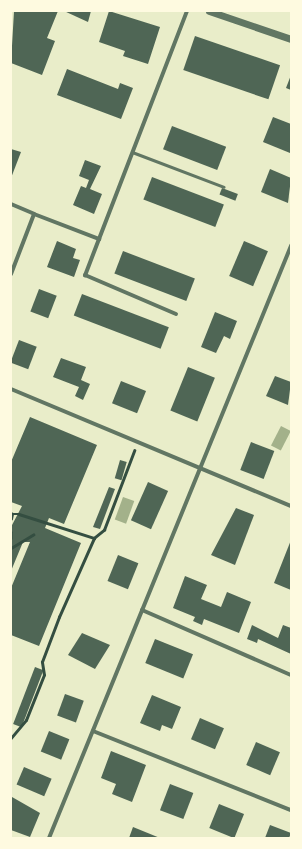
<!DOCTYPE html>
<style>
body{margin:0}
#map{position:relative;width:302px;height:849px;overflow:hidden;background:#e9edc9;font-family:"Work Sans",sans-serif}
div>[style]{position:absolute}
.water>*{inset:0;background:#a3b18a;transform-origin:0 0}
.building>*{inset:0;background:#4f6655;transform-origin:0 0}
.path>*{height:2.5px;margin:-1.25px;padding:0 1.25px;transform-origin:1.25px;border-radius:1.25px;background:#344e41}
.service>*{height:3px;margin:-1.5px;padding:0 1.5px;transform-origin:1.5px;border-radius:1.5px;background:#617663}
.minor>*{height:4px;margin:-2px;padding:0 2px;transform-origin:2px;border-radius:2px;background:#617663}
.tertiary>*{height:7px;margin:-3.5px;padding:0 3.5px;transform-origin:3.5px;border-radius:3.5px;background:#617663}
span{translate:-50% -50%;white-space:nowrap;text-align:center;line-height:1.15;-webkit-text-stroke:4px #fefae0;paint-order:stroke}
.frame{position:absolute;inset:0;border:12px solid #fefae0;pointer-events:none}
</style>
<div id="map">
<div class="water">
<div style="left:281px;top:426px;width:11px;height:22px;rotate:27deg"></div>
<div style="left:123px;top:497px;width:12px;height:24px;rotate:20deg"></div>
</div>
<div class="building">
<div style="clip-path:polygon(14px 11px,58px 11px,47px 38px,55px 41px,42px 75px,11px 63px)"></div>
<div style="clip-path:polygon(64px 11px,91px 11px,88px 22px)"></div>
<div style="clip-path:polygon(109px 11px,160px 27px,148px 64px,123px 56px,125px 51px,99px 42px)"></div>
<div style="left:195px;top:36px;width:90px;height:36px;rotate:19deg"></div>
<div style="clip-path:polygon(67px 69px,118px 89px,120px 83px,133px 88px,121px 119px,57px 95px)"></div>
<div style="clip-path:polygon(291px 75px,291px 90px,286px 88px)"></div>
<div style="clip-path:polygon(273px 117px,291px 124px,290px 153px,263px 142px)"></div>
<div style="left:172px;top:126px;width:58px;height:25px;rotate:21deg"></div>
<div style="clip-path:polygon(11px 149px,21px 152px,11px 178px)"></div>
<div style="clip-path:polygon(85px 160px,101px 166px,90px 189px,102px 194px,94px 214px,73px 205px,81px 186px,86px 188px,89px 180px,79px 176px)"></div>
<div style="clip-path:polygon(270px 169px,291px 178px,288px 203px,261px 192px)"></div>
<div style="left:152px;top:177px;width:77px;height:24px;rotate:21deg"></div>
<div style="left:222px;top:188px;width:17px;height:7px;rotate:21deg"></div>
<div style="clip-path:polygon(57px 241px,76px 249px,73px 258px,80px 260px,74px 277px,47px 267px)"></div>
<div style="left:244px;top:241px;width:26px;height:38px;rotate:23deg"></div>
<div style="left:123px;top:251px;width:77px;height:24px;rotate:21deg"></div>
<div style="left:39px;top:289px;width:19px;height:24px;rotate:21deg"></div>
<div style="left:82px;top:294px;width:93px;height:23px;rotate:21deg"></div>
<div style="clip-path:polygon(215px 312px,237px 321px,230px 339px,224px 336px,216px 353px,201px 347px)"></div>
<div style="left:19px;top:340px;width:19px;height:24px;rotate:21deg"></div>
<div style="clip-path:polygon(61px 358px,86px 367px,81px 380px,90px 384px,83px 400px,75px 396px,79px 387px,53px 377px)"></div>
<div style="left:188px;top:367px;width:29px;height:47px;rotate:22deg"></div>
<div style="clip-path:polygon(275px 376px,291px 382px,288px 405px,266px 396px)"></div>
<div style="left:121px;top:381px;width:27px;height:24px;rotate:22deg"></div>
<div style="clip-path:polygon(30px 417px,97px 445px,64px 524px,49px 518px,45px 528px,81px 543px,39px 646px,11px 635px,11px 588px,30px 542px,23px 542px,11px 571px,11px 527px,22px 506px,11px 502px,11px 462px)"></div>
<div style="left:251px;top:442px;width:25px;height:30px;rotate:21deg"></div>
<div style="left:120px;top:460px;width:7px;height:19px;rotate:16deg"></div>
<div style="left:148px;top:482px;width:22px;height:42px;rotate:24deg"></div>
<div style="clip-path:polygon(109px 487px,115px 489px,100px 529px,93px 527px)"></div>
<div style="clip-path:polygon(236px 508px,254px 515px,235px 565px,211px 555px)"></div>
<div style="clip-path:polygon(291px 540px,291px 590px,274px 583px)"></div>
<div style="left:118px;top:555px;width:22px;height:28px;rotate:22deg"></div>
<div style="clip-path:polygon(185px 576px,207px 585px,201px 599px,221px 607px,227px 592px,251px 602px,239px 633px,204px 619px,202px 625px,193px 621px,195px 617px,173px 608px)"></div>
<div style="clip-path:polygon(252px 625px,278px 638px,283px 625px,291px 628px,291px 654px,258px 639px,257px 643px,247px 639px)"></div>
<div style="clip-path:polygon(82px 633px,110px 645px,95px 669px,68px 655px)"></div>
<div style="left:155px;top:639px;width:41px;height:26px;rotate:22deg"></div>
<div style="left:35px;top:667px;width:9px;height:61px;rotate:21deg"></div>
<div style="left:65px;top:694px;width:20px;height:23px;rotate:20deg"></div>
<div style="clip-path:polygon(152px 695px,181px 707px,172px 729px,162px 725px,160px 731px,140px 723px)"></div>
<div style="left:200px;top:718px;width:26px;height:23px;rotate:23deg"></div>
<div style="left:49px;top:731px;width:22px;height:22px;rotate:22deg"></div>
<div style="left:256px;top:742px;width:26px;height:25px;rotate:23deg"></div>
<div style="clip-path:polygon(111px 751px,146px 765px,132px 802px,112px 794px,116px 784px,101px 778px)"></div>
<div style="left:24px;top:767px;width:30px;height:19px;rotate:23deg"></div>
<div style="left:170px;top:784px;width:25px;height:28px;rotate:21deg"></div>
<div style="clip-path:polygon(12px 797px,40px 813px,30px 837px,11px 830px)"></div>
<div style="left:219px;top:804px;width:27px;height:26px;rotate:22deg"></div>
<div style="clip-path:polygon(270px 825px,291px 833px,289px 838px,265px 838px)"></div>
<div style="clip-path:polygon(133px 827px,160px 838px,129px 838px)"></div>
</div>
<div class="path">
<div style="left:11px;top:519px;width:5px;rotate:-79deg"></div>
<div style="left:12px;top:514px;width:7px"></div>
<div style="left:19px;top:514px;width:79px;rotate:17.7deg"></div>
<div style="left:11px;top:532px;width:6px;rotate:90deg"></div>
<div style="left:11px;top:548px;width:26px;rotate:-31deg"></div>
<div style="left:11px;top:738px;width:23px;rotate:-50deg"></div>
<div style="left:26px;top:720px;width:48px;rotate:-68.2deg"></div>
<div style="left:44px;top:675px;width:13px;rotate:-99deg"></div>
<div style="left:42px;top:662px;width:48px;rotate:-69.3deg"></div>
<div style="left:59px;top:617px;width:86px;rotate:-66.1deg"></div>
<div style="left:94px;top:538px;width:13px;rotate:-39deg"></div>
<div style="left:104px;top:530px;width:85px;rotate:-69.2deg"></div>
</div>
<div class="service">
<div style="left:132px;top:152px;width:98px;rotate:20.8deg"></div>
</div>
<div class="minor">
<div style="left:11px;top:204px;width:25px;rotate:23deg"></div>
<div style="left:99px;top:239px;width:39px;rotate:111deg"></div>
<div style="left:85px;top:275px;width:99px;rotate:23.2deg"></div>
<div style="left:11px;top:274px;width:64px;rotate:-69deg"></div>
<div style="left:34px;top:214px;width:70px;rotate:21deg"></div>
<div style="left:99px;top:239px;width:244px;rotate:-68.9deg"></div>
<div style="left:11px;top:389px;width:303px;rotate:22.7deg"></div>
<div style="left:142px;top:610px;width:163px;rotate:23.6deg"></div>
<div style="left:93px;top:731px;width:213px;rotate:21.8deg"></div>
<div style="left:49px;top:838px;width:640px;rotate:-67.77deg"></div>
</div>
<div class="tertiary">
<div style="left:209px;top:11px;width:87px;rotate:18.9deg"></div>
</div>
<div class="frame"></div>
</div>
